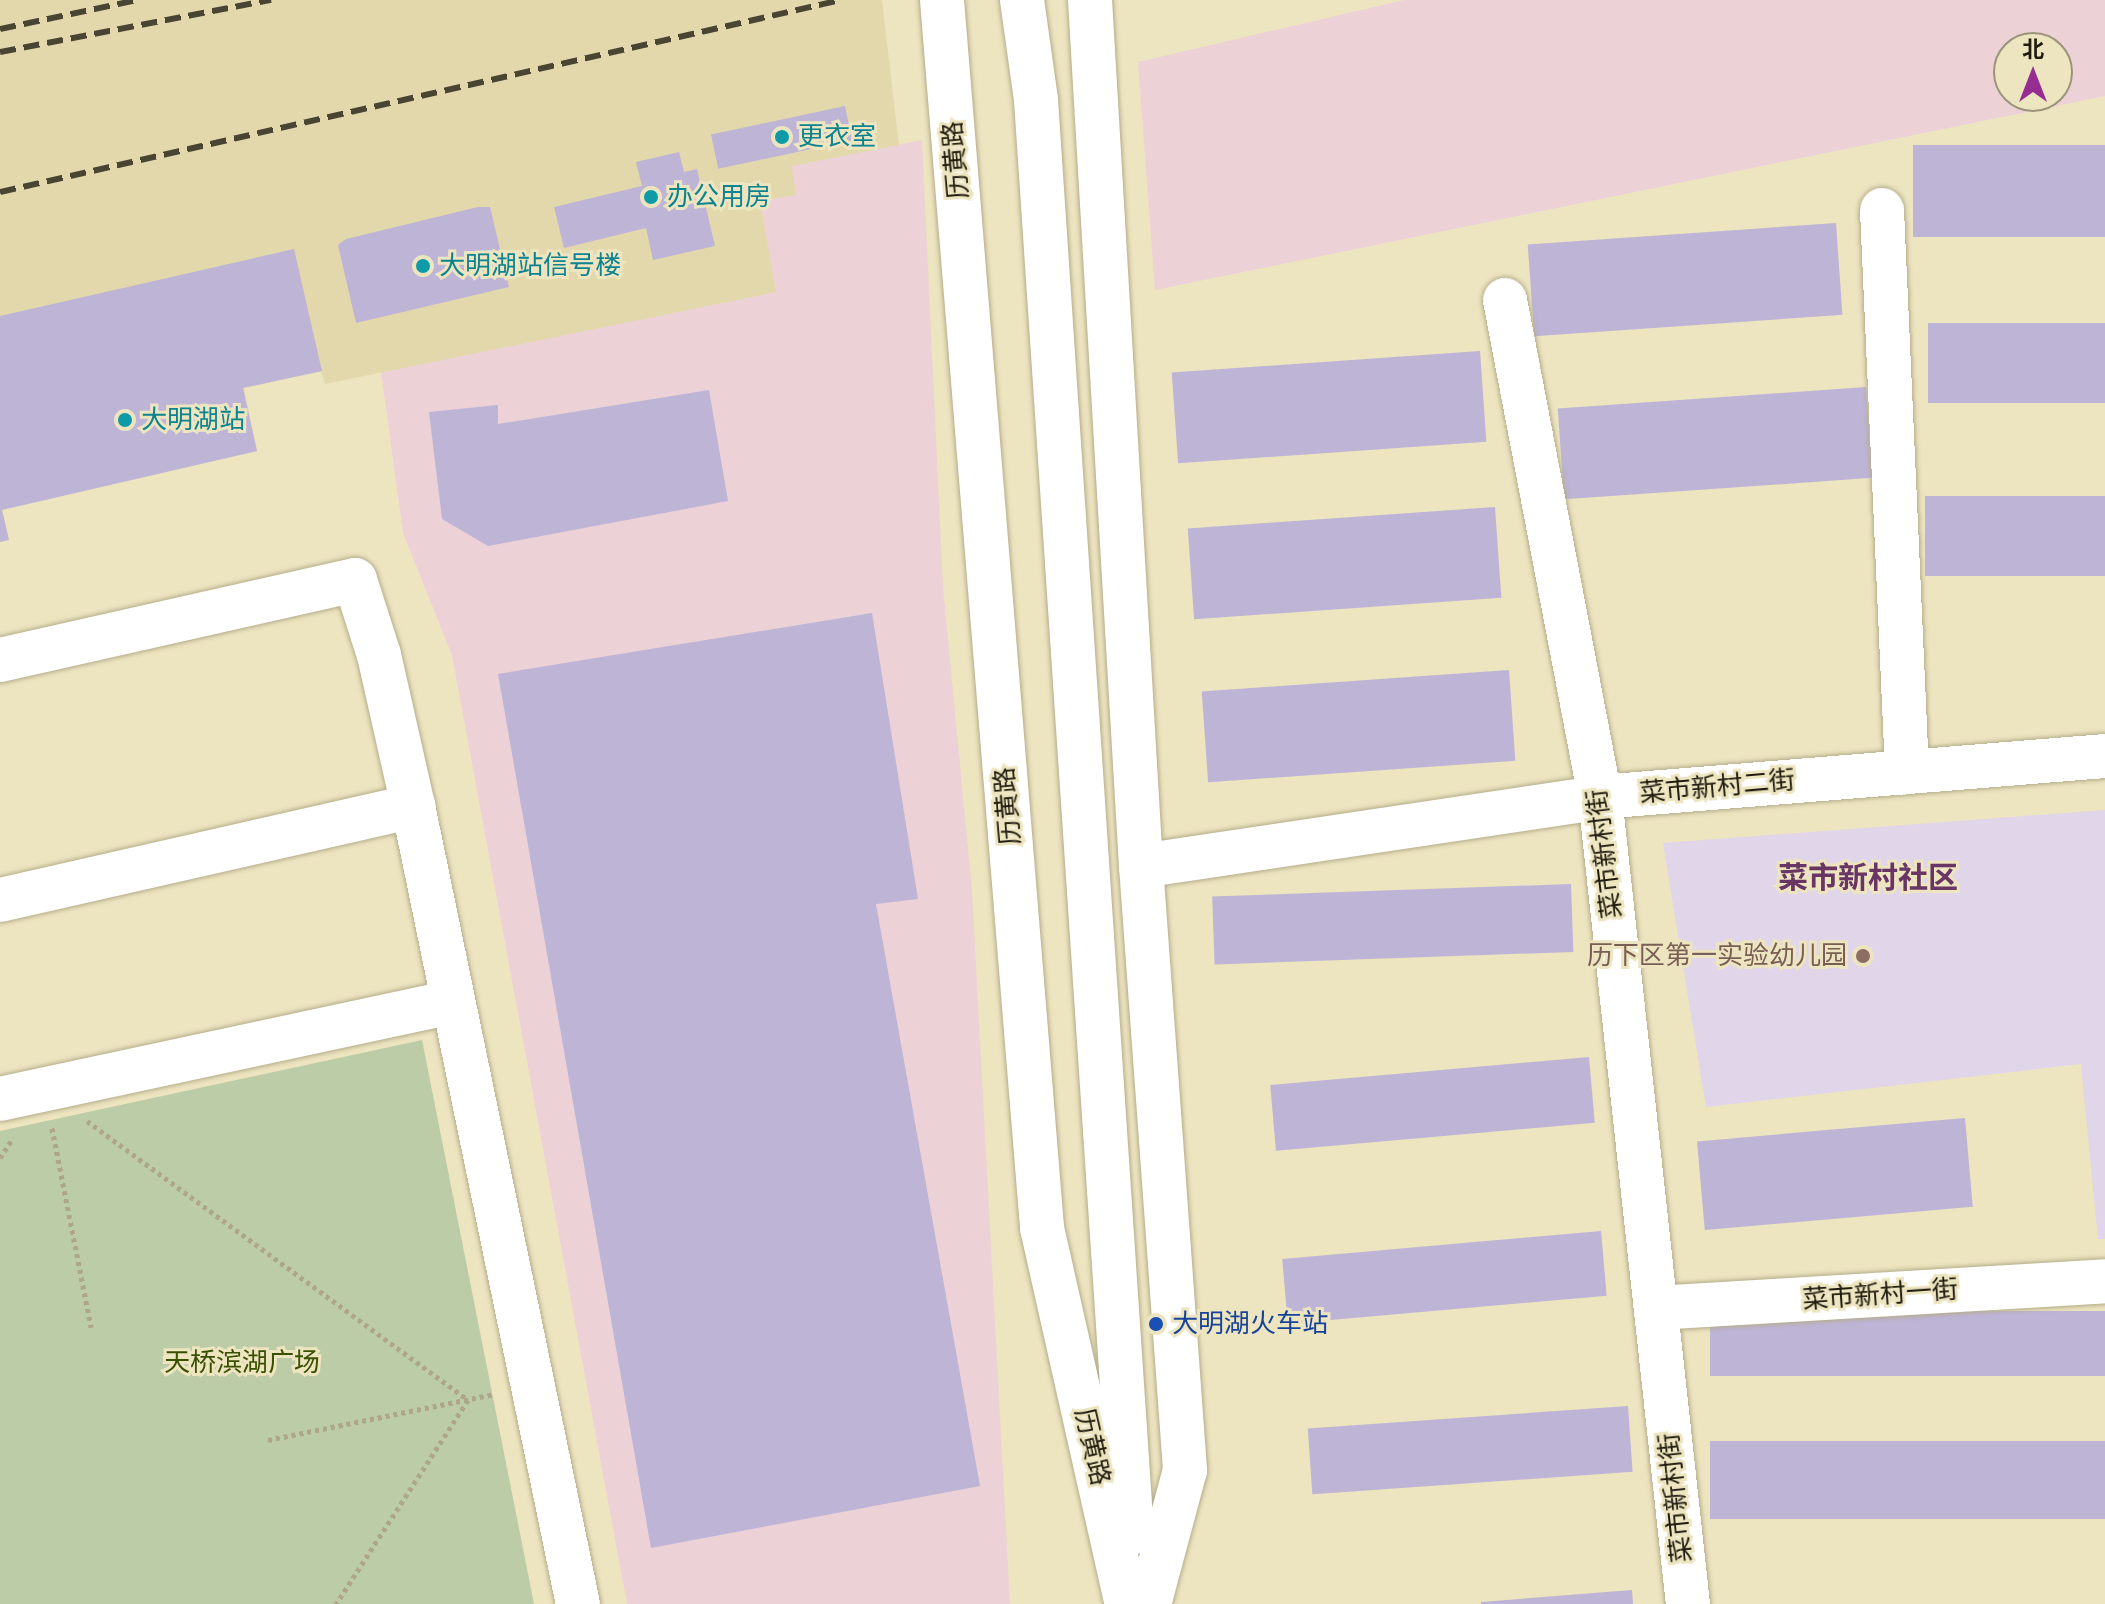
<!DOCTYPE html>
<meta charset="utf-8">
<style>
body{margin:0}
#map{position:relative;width:2105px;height:1604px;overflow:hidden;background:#ede4c0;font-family:Karla,"Noto Sans SC",sans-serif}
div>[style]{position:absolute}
.commercial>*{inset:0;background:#ecd2d7}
.built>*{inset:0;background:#e3d8ac}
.education>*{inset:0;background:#e0d5e9}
.green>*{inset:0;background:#bccca6}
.building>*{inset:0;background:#bdb4d6;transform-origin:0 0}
.path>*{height:5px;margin-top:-2.5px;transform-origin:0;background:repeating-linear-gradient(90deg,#ada689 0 4px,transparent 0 8px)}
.roads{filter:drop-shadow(0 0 2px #b5ad8a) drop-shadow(0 0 2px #b5ad8a)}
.minor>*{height:44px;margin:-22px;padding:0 22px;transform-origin:22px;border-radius:22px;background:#fff}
.rail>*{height:6px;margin-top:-3px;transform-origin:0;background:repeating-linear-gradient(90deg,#4a4533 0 16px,transparent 0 24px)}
.dots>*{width:22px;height:22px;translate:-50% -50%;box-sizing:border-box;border:4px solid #ede4c0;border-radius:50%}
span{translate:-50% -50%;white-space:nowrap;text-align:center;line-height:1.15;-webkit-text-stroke:6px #ede4c0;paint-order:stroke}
.culture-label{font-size:26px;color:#0d838f}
.left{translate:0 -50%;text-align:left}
.street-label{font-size:26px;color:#1f1b0e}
.education-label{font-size:26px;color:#785e54}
.right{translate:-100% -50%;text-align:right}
.transit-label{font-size:26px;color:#164399}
.park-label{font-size:26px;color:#3a5001}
.quarter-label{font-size:30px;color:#683565;font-weight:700}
.north{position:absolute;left:1993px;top:32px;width:80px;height:80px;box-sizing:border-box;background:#ede4c0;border:2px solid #9b9479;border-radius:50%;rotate:0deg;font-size:22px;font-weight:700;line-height:32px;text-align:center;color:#1f1b0e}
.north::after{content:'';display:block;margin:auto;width:28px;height:36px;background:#962e92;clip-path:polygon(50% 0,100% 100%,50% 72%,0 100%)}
</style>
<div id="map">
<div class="commercial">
<div style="clip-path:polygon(evenodd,1404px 0,2105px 0,2105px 96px,1155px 290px,1138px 62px,1404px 0,2057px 48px,2057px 96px,2009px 96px,2009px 48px,2057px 48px)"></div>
<div style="clip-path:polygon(922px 140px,943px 587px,972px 890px,1010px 1604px,627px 1604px,452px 655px,403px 533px,381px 371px,775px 292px,760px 201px,791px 166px)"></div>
</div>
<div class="built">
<div style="clip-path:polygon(0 0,882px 0,899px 145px,792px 166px,796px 195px,760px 201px,776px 292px,325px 384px,321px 371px,244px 388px,257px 451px,2px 509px,9px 540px,0 542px)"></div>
</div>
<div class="education">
<div style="clip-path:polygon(2105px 810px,2105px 1239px,2098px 1239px,2081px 1064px,1706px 1107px,1663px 843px)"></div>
</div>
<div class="green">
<div style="clip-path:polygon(422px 1040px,534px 1604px,0 1604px,0 1131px)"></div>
</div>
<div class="building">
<div style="left:845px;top:106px;width:35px;height:137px;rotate:78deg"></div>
<div style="left:2105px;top:145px;width:92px;height:192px;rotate:90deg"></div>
<div style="clip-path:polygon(679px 152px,684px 172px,697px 169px,715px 246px,653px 260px,646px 228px,564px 248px,554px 207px,642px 186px,636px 162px)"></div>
<div style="clip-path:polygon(478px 207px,490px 207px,509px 287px,356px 323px,338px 245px,346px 239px)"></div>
<div style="left:1836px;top:223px;width:92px;height:309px;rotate:86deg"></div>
<div style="clip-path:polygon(294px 249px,322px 371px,243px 388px,257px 451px,2px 510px,9px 540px,0 542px,0 316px)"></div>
<div style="left:2105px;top:323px;width:80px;height:177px;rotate:90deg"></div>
<div style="left:1480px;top:351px;width:91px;height:309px;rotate:86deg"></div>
<div style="left:1866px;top:387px;width:91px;height:309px;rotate:86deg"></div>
<div style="clip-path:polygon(709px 390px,728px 501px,488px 546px,442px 519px,429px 412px,498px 405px,498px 424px)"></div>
<div style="left:2105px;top:496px;width:80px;height:180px;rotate:90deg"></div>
<div style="left:1495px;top:507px;width:91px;height:308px;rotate:86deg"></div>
<div style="clip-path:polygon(872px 613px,918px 899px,876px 904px,980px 1486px,651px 1548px,498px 674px)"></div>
<div style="left:1509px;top:670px;width:91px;height:308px;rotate:86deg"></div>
<div style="left:1571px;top:884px;width:68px;height:359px;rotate:88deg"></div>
<div style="left:1589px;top:1057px;width:66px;height:320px;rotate:85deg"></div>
<div style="left:1965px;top:1118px;width:89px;height:269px;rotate:85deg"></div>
<div style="left:1601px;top:1231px;width:65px;height:320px;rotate:85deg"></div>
<div style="left:2105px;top:1311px;width:65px;height:395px;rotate:90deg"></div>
<div style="left:1628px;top:1406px;width:66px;height:321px;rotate:86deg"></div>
<div style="left:2105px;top:1441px;width:78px;height:395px;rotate:90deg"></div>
<div style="clip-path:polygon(1632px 1590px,1633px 1604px,1481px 1604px,1481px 1602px)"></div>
</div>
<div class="path">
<div style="left:87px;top:1121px;width:472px;rotate:36.2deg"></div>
<div style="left:468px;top:1400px;width:243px;rotate:122.9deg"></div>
<div style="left:52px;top:1128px;width:203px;rotate:78.9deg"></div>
<div style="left:0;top:1158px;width:24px;rotate:-57deg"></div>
<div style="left:268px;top:1440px;width:231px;rotate:-11.5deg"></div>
</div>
<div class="roads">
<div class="minor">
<div style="left:942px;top:0;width:1232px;rotate:85.34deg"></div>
<div style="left:1042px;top:1228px;width:385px;rotate:77.3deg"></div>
<div style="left:1022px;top:0;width:101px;rotate:82deg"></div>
<div style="left:1036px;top:100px;width:1436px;rotate:86.17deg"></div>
<div style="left:1090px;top:0;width:868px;rotate:86.63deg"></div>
<div style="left:1141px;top:866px;width:606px;rotate:85.83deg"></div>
<div style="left:1185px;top:1470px;width:139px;rotate:105deg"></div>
<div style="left:1882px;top:210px;width:563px;rotate:87.45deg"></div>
<div style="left:1505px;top:300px;width:506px;rotate:79.18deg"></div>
<div style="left:1600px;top:797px;width:812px;rotate:83.78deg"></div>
<div style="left:0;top:660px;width:364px;rotate:-12.7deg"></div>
<div style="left:355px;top:580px;width:79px;rotate:72.3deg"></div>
<div style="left:379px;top:655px;width:155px;rotate:77.3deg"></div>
<div style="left:413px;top:806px;width:815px;rotate:78.32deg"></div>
<div style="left:1141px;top:866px;width:464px;rotate:-8.5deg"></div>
<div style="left:1600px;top:797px;width:507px;rotate:-4.64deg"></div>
<div style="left:0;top:900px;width:424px;rotate:-12.8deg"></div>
<div style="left:0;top:1099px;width:463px;rotate:-12.1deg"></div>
<div style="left:1656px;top:1308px;width:450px;rotate:-3.4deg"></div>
</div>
</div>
<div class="rail">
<div style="left:0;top:29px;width:141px;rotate:-11.9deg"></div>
<div style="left:0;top:52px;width:276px;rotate:-10.9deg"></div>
<div style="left:0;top:192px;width:863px;rotate:-12.86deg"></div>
</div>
<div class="dots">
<div style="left:782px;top:137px;background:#0f9aa8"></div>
<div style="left:651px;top:197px;background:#0f9aa8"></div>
<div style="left:423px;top:266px;background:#0f9aa8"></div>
<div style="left:125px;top:420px;background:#0f9aa8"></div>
<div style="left:1863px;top:956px;background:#8d6e63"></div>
<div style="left:1156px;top:1324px;background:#1a4fb4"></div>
</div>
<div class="culture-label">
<span class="left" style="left:798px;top:137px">更衣室</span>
<span class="left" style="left:667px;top:197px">办公用房</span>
<span class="left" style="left:439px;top:266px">大明湖站信号楼</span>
<span class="left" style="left:141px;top:420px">大明湖站</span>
</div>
<div class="street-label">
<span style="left:956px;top:160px;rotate:-95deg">历黄路</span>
<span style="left:1717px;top:787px;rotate:-5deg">菜市新村二街</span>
<span style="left:1008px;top:806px;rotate:-95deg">历黄路</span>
<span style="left:1605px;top:854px;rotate:-97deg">菜市新村街</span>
<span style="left:1880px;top:1295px;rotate:-4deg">菜市新村一街</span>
<span style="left:1092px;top:1447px;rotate:77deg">历黄路</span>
<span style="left:1676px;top:1498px;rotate:-96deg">菜市新村街</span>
</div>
<div class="education-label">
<span class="right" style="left:1847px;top:956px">历下区第一实验幼儿园</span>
</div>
<div class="transit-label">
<span class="left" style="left:1172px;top:1324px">大明湖火车站</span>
</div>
<div class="park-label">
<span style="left:242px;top:1363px">天桥滨湖广场</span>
</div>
<div class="quarter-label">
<span style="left:1868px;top:878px">菜市新村社区</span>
</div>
<div class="north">北</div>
</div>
